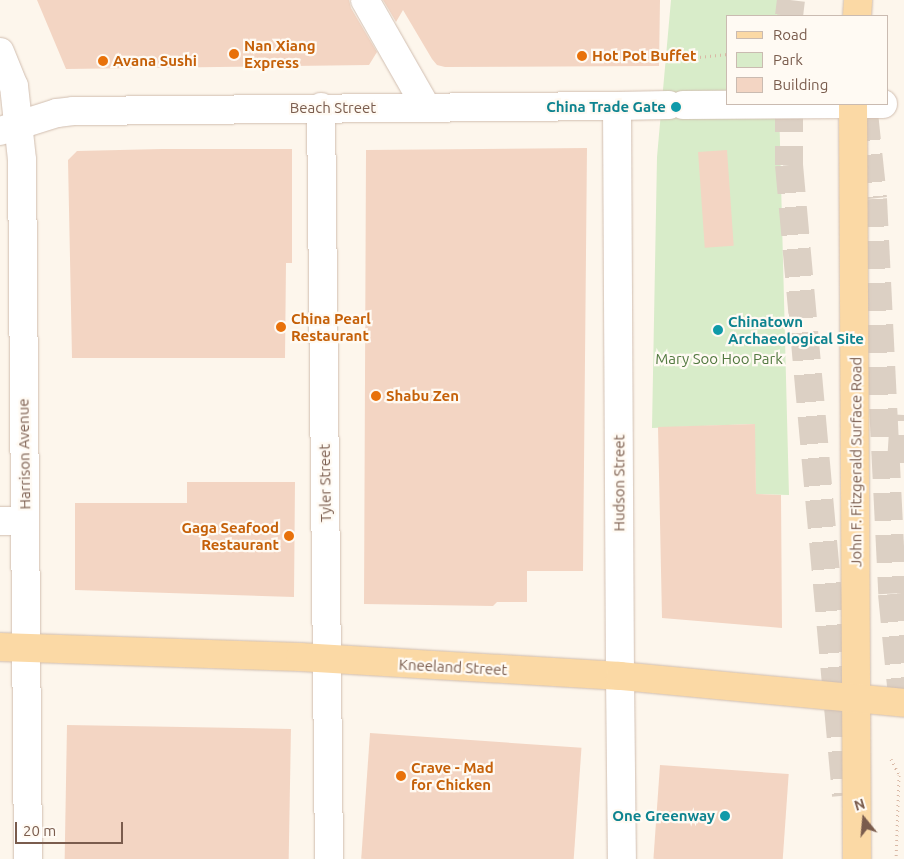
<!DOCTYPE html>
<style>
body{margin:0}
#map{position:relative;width:904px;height:859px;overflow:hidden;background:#fdf6ec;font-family:Ubuntu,sans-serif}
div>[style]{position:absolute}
.green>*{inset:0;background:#d8ecc9}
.building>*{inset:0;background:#f3d5c3;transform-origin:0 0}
.motorway-tunnel>*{height:28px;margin-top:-14px;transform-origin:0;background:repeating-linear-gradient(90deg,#dcd0c4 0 28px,transparent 0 42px)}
.path>*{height:3px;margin-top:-1.5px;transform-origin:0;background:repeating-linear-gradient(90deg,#d9b8a5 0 1px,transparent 0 5px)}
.roads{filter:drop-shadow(0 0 1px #d1beb0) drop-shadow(0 0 1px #d1beb0)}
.pedestrian>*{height:28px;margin:-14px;padding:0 14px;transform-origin:14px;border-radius:14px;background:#fff}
.minor>*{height:28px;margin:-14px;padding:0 14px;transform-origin:14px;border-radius:14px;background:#fff}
.secondary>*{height:28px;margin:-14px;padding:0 14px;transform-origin:14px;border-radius:14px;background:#fff}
.primary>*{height:28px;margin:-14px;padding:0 14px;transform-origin:14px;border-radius:14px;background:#fbd9a5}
.dots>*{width:14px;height:14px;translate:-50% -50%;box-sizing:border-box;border:2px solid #fffaf3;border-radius:50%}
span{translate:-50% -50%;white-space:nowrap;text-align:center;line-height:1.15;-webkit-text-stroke:4.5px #fffaf3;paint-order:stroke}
.food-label{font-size:15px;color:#c56008;font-weight:700}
.left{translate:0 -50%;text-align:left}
.right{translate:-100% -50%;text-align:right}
.culture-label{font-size:15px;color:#0d838f;font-weight:700}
.street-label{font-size:15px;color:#7a5c4d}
.park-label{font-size:15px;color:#537a41}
.legend{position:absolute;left:726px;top:15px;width:162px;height:90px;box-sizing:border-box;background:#fffaf3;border:1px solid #cabbb1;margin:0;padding:6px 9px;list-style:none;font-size:15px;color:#7a5c4d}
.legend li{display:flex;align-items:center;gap:10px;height:25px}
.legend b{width:25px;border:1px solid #cabbb1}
.north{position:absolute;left:839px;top:794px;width:50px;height:50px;-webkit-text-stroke:4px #fffaf3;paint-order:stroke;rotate:343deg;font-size:14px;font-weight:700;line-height:20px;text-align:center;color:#7a5c4d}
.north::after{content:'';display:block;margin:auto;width:18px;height:22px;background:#7a5c4d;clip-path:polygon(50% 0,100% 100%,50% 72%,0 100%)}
.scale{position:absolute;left:15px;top:822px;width:108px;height:22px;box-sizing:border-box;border:2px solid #7a5c4d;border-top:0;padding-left:6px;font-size:15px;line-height:18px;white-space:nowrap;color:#7a5c4d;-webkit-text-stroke:4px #fffaf3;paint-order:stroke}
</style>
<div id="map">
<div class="green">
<div style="clip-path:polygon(671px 0,783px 0,781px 16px,728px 16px,728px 104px,779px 104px,789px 495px,756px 494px,754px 424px,652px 428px,657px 157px)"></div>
</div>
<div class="building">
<div style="clip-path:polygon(37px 0,349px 0,351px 8px,377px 52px,369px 65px,66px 69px)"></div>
<div style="clip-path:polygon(383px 0,660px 0,659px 66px,445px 67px,437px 65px,432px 59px,403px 10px,396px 22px)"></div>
<div style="clip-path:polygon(587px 148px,583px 571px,527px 571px,527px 602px,497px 602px,493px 606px,364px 604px,366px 150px)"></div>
<div style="clip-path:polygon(162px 149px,292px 149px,292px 263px,286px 263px,285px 358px,72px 358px,68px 160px,77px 151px)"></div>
<div style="left:727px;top:150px;width:96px;height:29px;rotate:86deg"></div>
<div style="clip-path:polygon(755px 424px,756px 494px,781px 495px,782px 628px,662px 618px,658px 427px)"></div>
<div style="clip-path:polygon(187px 482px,295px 482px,294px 597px,75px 590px,75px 503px,187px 503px)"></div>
<div style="left:67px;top:725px;width:224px;height:134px;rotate:1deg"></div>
<div style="left:370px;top:733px;width:212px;height:126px;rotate:4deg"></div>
<div style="left:660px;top:765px;width:129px;height:94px;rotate:4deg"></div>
</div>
<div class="motorway-tunnel">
<div style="left:789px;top:16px;width:16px;rotate:-83deg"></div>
<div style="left:789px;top:104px;width:61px;rotate:90deg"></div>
<div style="left:789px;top:165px;width:633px;rotate:84.83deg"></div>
<div style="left:864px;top:113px;width:86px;rotate:84deg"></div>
<div style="left:873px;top:199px;width:395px;rotate:87.2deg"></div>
<div style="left:892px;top:594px;width:124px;rotate:84.4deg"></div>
<div style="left:901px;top:463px;width:48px;rotate:-86.4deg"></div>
</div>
<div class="path">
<div style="left:670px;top:60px;width:58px;rotate:-5.9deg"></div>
<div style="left:891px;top:759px;width:18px;rotate:63deg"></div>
<div style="left:899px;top:775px;width:84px;rotate:92deg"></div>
</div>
<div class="roads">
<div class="pedestrian">
<div style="left:683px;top:105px;width:170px;rotate:-0.3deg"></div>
<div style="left:617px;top:106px;width:52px;rotate:-1.1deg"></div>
</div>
<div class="minor">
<div style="left:365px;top:0;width:123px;rotate:60.3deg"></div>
<div style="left:853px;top:104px;width:30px"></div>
<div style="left:321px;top:107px;width:752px;rotate:89.39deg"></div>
<div style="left:0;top:131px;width:60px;rotate:-17.5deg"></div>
<div style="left:57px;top:113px;width:16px;rotate:-7deg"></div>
<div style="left:73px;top:111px;width:544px;rotate:-0.53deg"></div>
<div style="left:617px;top:106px;width:570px;rotate:89.7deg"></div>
<div style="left:0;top:521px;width:25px"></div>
</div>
<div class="secondary">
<div style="left:0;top:52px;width:37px;rotate:68deg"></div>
<div style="left:14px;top:86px;width:74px;rotate:83.8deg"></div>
<div style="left:22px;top:160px;width:699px;rotate:89.51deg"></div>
<div style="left:620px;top:676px;width:183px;rotate:89.4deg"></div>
</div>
<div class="primary">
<div style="left:857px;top:16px;width:16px;rotate:-86deg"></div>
<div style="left:853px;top:104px;width:755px;rotate:89.7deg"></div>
<div style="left:0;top:647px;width:300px;rotate:1.9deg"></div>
<div style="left:300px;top:657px;width:321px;rotate:3.4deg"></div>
<div style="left:620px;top:676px;width:285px;rotate:5.4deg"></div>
</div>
</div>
<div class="dots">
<div style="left:234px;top:54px;background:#e8710a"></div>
<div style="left:582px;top:56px;background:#e8710a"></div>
<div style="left:103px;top:61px;background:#e8710a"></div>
<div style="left:676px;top:107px;background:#0f9aa8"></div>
<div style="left:281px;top:327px;background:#e8710a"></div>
<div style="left:718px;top:330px;background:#0f9aa8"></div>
<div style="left:376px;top:396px;background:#e8710a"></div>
<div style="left:289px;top:536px;background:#e8710a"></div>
<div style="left:401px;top:776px;background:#e8710a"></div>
<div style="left:725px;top:816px;background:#0f9aa8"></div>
</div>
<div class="food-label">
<span class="left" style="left:244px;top:54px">Nan Xiang<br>Express</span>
<span class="left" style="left:592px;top:56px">Hot Pot Buffet</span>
<span class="left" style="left:113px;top:61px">Avana Sushi</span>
<span class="left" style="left:291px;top:327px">China Pearl<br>Restaurant</span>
<span class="left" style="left:386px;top:396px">Shabu Zen</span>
<span class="right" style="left:279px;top:536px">Gaga Seafood<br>Restaurant</span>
<span class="left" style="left:411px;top:776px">Crave - Mad<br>for Chicken</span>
</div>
<div class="culture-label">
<span class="right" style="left:666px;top:107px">China Trade Gate</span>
<span class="left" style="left:728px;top:330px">Chinatown<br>Archaeological Site</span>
<span class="right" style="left:715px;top:816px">One Greenway</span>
</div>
<div class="street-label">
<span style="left:333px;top:108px">Beach Street</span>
<span style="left:24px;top:454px;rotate:-91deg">Harrison Avenue</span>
<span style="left:856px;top:462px;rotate:-90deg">John F. Fitzgerald Surface Road</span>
<span style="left:325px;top:483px;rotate:-91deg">Tyler Street</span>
<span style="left:619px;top:483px;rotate:-90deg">Hudson Street</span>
<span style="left:453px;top:667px;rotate:3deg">Kneeland Street</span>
</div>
<div class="park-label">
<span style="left:719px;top:359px">Mary Soo Hoo Park</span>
</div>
<ul class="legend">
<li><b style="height:6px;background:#fbd9a5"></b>Road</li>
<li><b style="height:14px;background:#d8ecc9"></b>Park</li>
<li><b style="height:14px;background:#f3d5c3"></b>Building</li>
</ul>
<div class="north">N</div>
<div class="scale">20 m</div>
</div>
